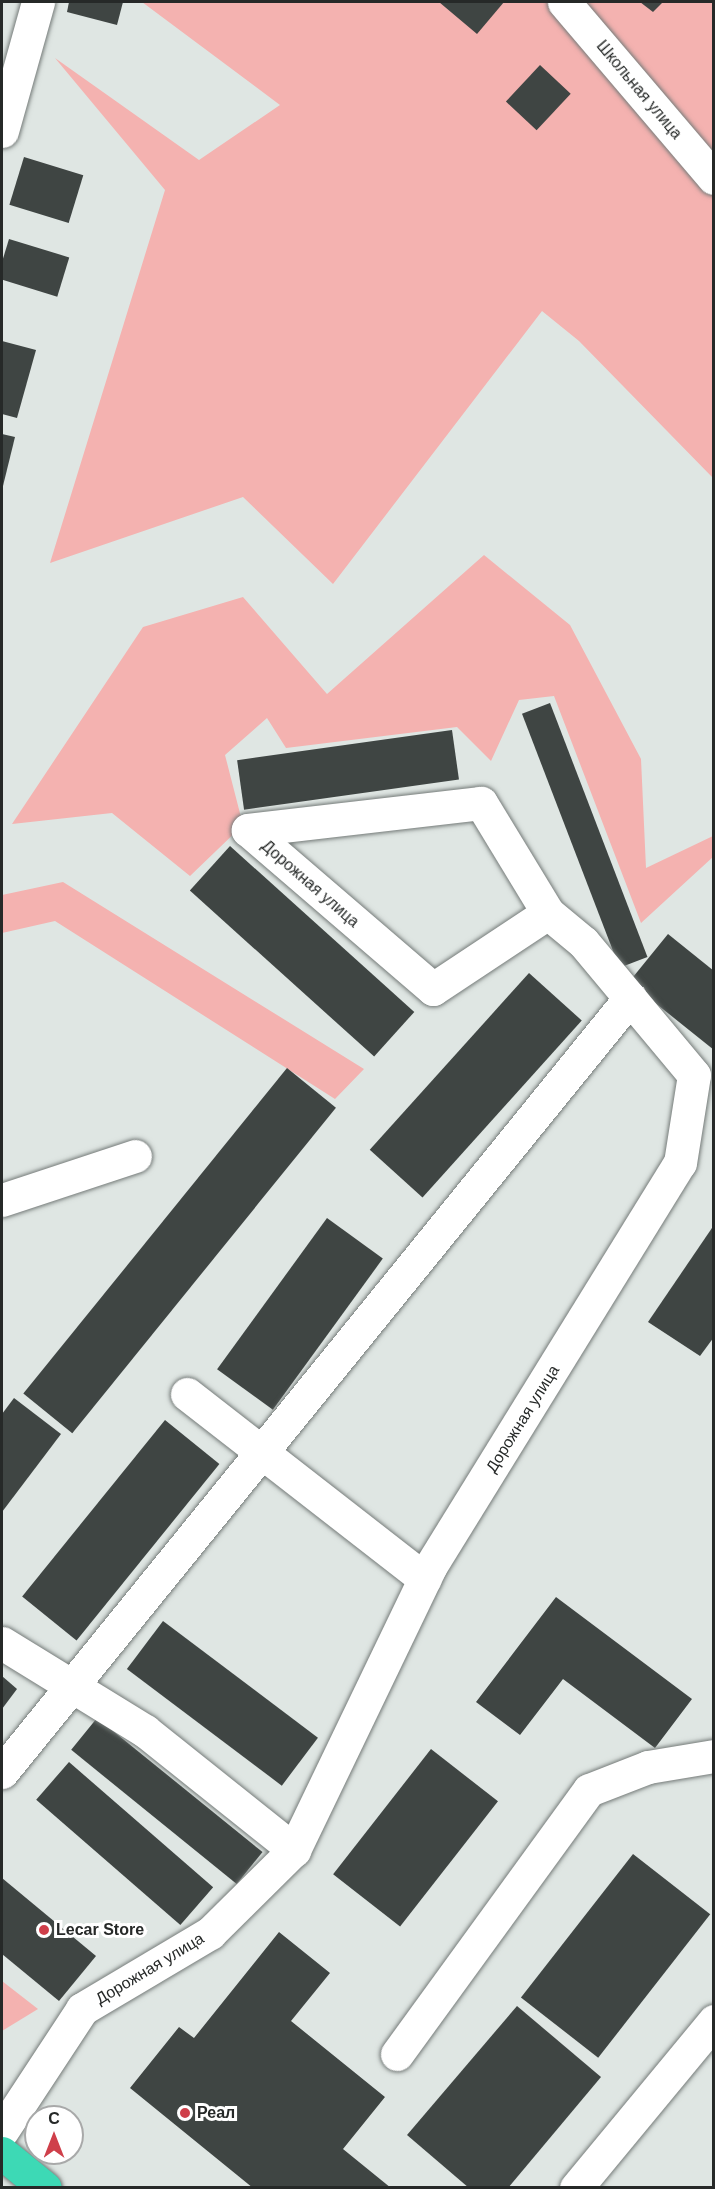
<!DOCTYPE html>
<meta charset="utf-8">
<style>
body{margin:0}
#map{position:relative;width:715px;height:2189px;overflow:hidden;background:#dfe6e3;font-family:Arial,sans-serif}
div>[style]{position:absolute}
.green>*{inset:0;background:#f4b2b0}
.building>*{inset:0;background:#3f4543;transform-origin:0 0}
.roads{filter:drop-shadow(0 0 2px #757b79) drop-shadow(0 0 2px #757b79)}
.minor>*{height:33px;margin:-16.5px;padding:0 16.5px;transform-origin:16.5px;border-radius:16.5px;background:#fff}
.highway>*{height:33px;margin:-16.5px;padding:0 16.5px;transform-origin:16.5px;border-radius:16.5px;background:#3dd9b5}
.dots>*{width:16px;height:16px;translate:-50% -50%;box-sizing:border-box;border:3px solid #fff;border-radius:50%}
span{translate:-50% -50%;white-space:nowrap;text-align:center;line-height:1.15;-webkit-text-stroke:6px #fff;paint-order:stroke}
.street-label{font-size:16px;color:#262928}
.poi-label{font-size:16px;color:#262928;font-weight:700}
.left{translate:0 -50%;text-align:left}
.frame{position:absolute;inset:0;border:3px solid #262928;pointer-events:none}
.north{position:absolute;left:24px;top:2105px;width:60px;height:60px;box-sizing:border-box;background:#fff;border:2px solid #a8a9a9;border-radius:50%;rotate:0deg;font-size:16px;font-weight:700;line-height:24px;text-align:center;color:#262928}
.north::after{content:'';display:block;margin:auto;width:21px;height:27px;background:#cf3f4a;clip-path:polygon(50% 0,100% 100%,50% 72%,0 100%)}
</style>
<div id="map">
<div class="green">
<div style="clip-path:polygon(142px 2px,713px 2px,713px 478px,579px 341px,542px 311px,333px 584px,243px 497px,50px 563px,165px 190px,55px 58px,199px 160px,280px 105px)"></div>
<div style="clip-path:polygon(484px 555px,570px 625px,641px 759px,646px 868px,713px 836px,714px 856px,641px 923px,554px 696px,519px 700px,491px 761px,457px 727px,286px 748px,267px 718px,225px 755px,243px 825px,190px 876px,112px 813px,12px 824px,143px 627px,243px 597px,327px 694px)"></div>
<div style="clip-path:polygon(63px 882px,364px 1069px,335px 1099px,55px 921px,2px 933px,2px 895px)"></div>
<div style="clip-path:polygon(2px 1981px,38px 2009px,2px 2031px)"></div>
</div>
<div class="building">
<div style="clip-path:polygon(69px 2px,123px 2px,117px 25px,67px 12px)"></div>
<div style="clip-path:polygon(439px 2px,504px 2px,477px 34px)"></div>
<div style="clip-path:polygon(640px 2px,663px 2px,653px 12px)"></div>
<div style="left:540px;top:65px;width:42px;height:50px;rotate:43deg"></div>
<div style="left:24px;top:157px;width:62px;height:50px;rotate:17deg"></div>
<div style="left:9px;top:239px;width:63px;height:41px;rotate:17deg"></div>
<div style="clip-path:polygon(2px 341px,36px 350px,17px 418px,2px 414px)"></div>
<div style="clip-path:polygon(2px 434px,15px 437px,2px 490px)"></div>
<div style="left:550px;top:703px;width:272px;height:30px;rotate:69deg"></div>
<div style="left:452px;top:730px;width:50px;height:217px;rotate:82deg"></div>
<div style="left:230px;top:846px;width:248px;height:60px;rotate:42deg"></div>
<div style="clip-path:polygon(668px 934px,714px 971px,714px 1050px,629px 982px)"></div>
<div style="left:529px;top:973px;width:71px;height:238px;rotate:42deg"></div>
<div style="left:287px;top:1068px;width:63px;height:419px;rotate:39deg"></div>
<div style="left:327px;top:1218px;width:69px;height:187px;rotate:36deg"></div>
<div style="clip-path:polygon(714px 1225px,714px 1337px,700px 1356px,648px 1322px)"></div>
<div style="clip-path:polygon(14px 1398px,61px 1434px,2px 1512px,2px 1414px)"></div>
<div style="left:165px;top:1420px;width:70px;height:227px;rotate:39deg"></div>
<div style="clip-path:polygon(556px 1597px,692px 1699px,655px 1748px,563px 1679px,520px 1735px,476px 1702px)"></div>
<div style="left:163px;top:1621px;width:194px;height:60px;rotate:37deg"></div>
<div style="clip-path:polygon(2px 1676px,17px 1689px,2px 1709px)"></div>
<div style="left:97px;top:1718px;width:213px;height:41px;rotate:39deg"></div>
<div style="left:431px;top:1749px;width:85px;height:159px;rotate:38deg"></div>
<div style="left:69px;top:1762px;width:191px;height:50px;rotate:41deg"></div>
<div style="left:633px;top:1854px;width:98px;height:182px;rotate:38deg"></div>
<div style="clip-path:polygon(2px 1878px,96px 1956px,59px 2001px,2px 1954px)"></div>
<div style="clip-path:polygon(279px 1932px,330px 1973px,291px 2021px,385px 2097px,343px 2149px,391px 2188px,253px 2188px,130px 2088px,179px 2027px,194px 2038px)"></div>
<div style="clip-path:polygon(517px 2006px,601px 2077px,508px 2188px,469px 2188px,407px 2135px)"></div>
</div>
<div class="roads">
<div class="minor">
<div style="left:564px;top:2px;width:231px;rotate:49.6deg"></div>
<div style="left:2px;top:131px;width:134px;rotate:-74.4deg"></div>
<div style="left:2px;top:1200px;width:140px;rotate:-18.3deg"></div>
<div style="left:187px;top:1394px;width:301px;rotate:37.9deg"></div>
<div style="left:2px;top:1643px;width:168px;rotate:31.6deg"></div>
<div style="left:145px;top:1731px;width:191px;rotate:38.6deg"></div>
<div style="left:2px;top:1772px;width:997px;rotate:-50.95deg"></div>
<div style="left:397px;top:2054px;width:326px;rotate:-54deg"></div>
<div style="left:589px;top:1790px;width:63px;rotate:-21.3deg"></div>
<div style="left:648px;top:1767px;width:67px;rotate:-9.5deg"></div>
<div style="left:2px;top:2131px;width:146px;rotate:-56.7deg"></div>
<div style="left:82px;top:2009px;width:149px;rotate:-30.7deg"></div>
<div style="left:210px;top:1933px;width:118px;rotate:-44.7deg"></div>
<div style="left:294px;top:1850px;width:314px;rotate:-64.3deg"></div>
<div style="left:430px;top:1567px;width:475px;rotate:-58.3deg"></div>
<div style="left:680px;top:1163px;width:89px;rotate:-81deg"></div>
<div style="left:694px;top:1075px;width:173px;rotate:-129.8deg"></div>
<div style="left:583px;top:942px;width:45px;rotate:-140.4deg"></div>
<div style="left:548px;top:913px;width:129px;rotate:-121.3deg"></div>
<div style="left:481px;top:803px;width:235px;rotate:173.4deg"></div>
<div style="left:248px;top:830px;width:244px;rotate:40.7deg"></div>
<div style="left:433px;top:989px;width:138px;rotate:-33.5deg"></div>
<div style="left:576px;top:2188px;width:217px;rotate:-50.4deg"></div>
</div>
<div class="highway">
<div style="left:2px;top:2153px;width:55px;rotate:39.1deg"></div>
</div>
</div>
<div class="dots">
<div style="left:44px;top:1930px;background:#cf3f4a"></div>
<div style="left:185px;top:2113px;background:#cf3f4a"></div>
</div>
<div class="street-label">
<span style="left:639px;top:90px;rotate:50deg">Школьная улица</span>
<span style="left:310px;top:884px;rotate:41deg">Дорожная улица</span>
<span style="left:523px;top:1419px;rotate:-58deg">Дорожная улица</span>
<span style="left:150px;top:1969px;rotate:-31deg">Дорожная улица</span>
</div>
<div class="poi-label">
<span class="left" style="left:56px;top:1930px">Lecar Store</span>
<span class="left" style="left:197px;top:2113px">Реал</span>
</div>
<div class="frame"></div>
<div class="north">С</div>
</div>
